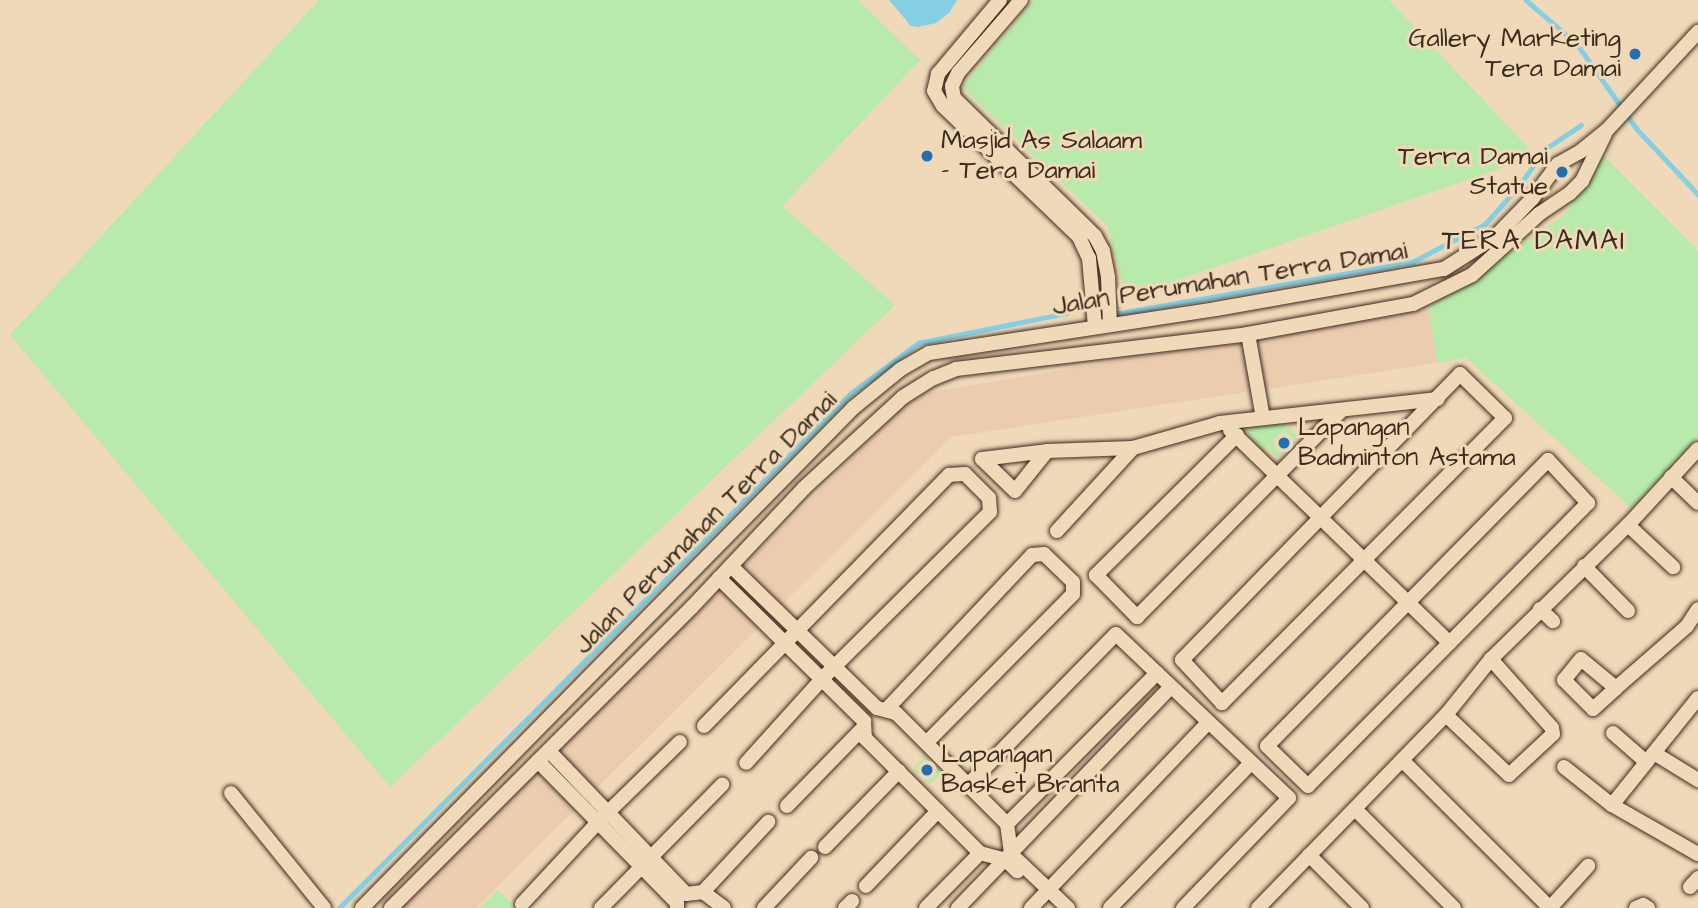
<!DOCTYPE html>
<style>
body{margin:0}
#map{position:relative;width:1698px;height:908px;overflow:hidden;background:#efd9b8;font-family:"Architects Daughter",sans-serif}
div>[style]{position:absolute}
.built>*{inset:0;background:#ecccaf}
.green>*{inset:0;background:#b7eaab;transform-origin:0 0}
.water>*{inset:0;background:#84cfe4}
.stream>*{height:4.5px;margin:-2.25px;padding:0 2.25px;transform-origin:2.25px;border-radius:2.25px;background:#84cfe4}
.roads{filter:drop-shadow(0 0 2px #3b2a1e) drop-shadow(0 0 2px #3b2a1e)}
.street>*{height:14px;margin:-7px;padding:0 7px;transform-origin:7px;border-radius:7px;background:#efd9b8}
.dots>*{width:19px;height:19px;translate:-50% -50%;box-sizing:border-box;border:4px solid #efd9b8;border-radius:50%}
span{translate:-50% -50%;white-space:nowrap;text-align:center;line-height:1.15;-webkit-text-stroke:6px #efd9b8;paint-order:stroke}
.poi-label{font-size:26px;color:#3b2a1e}
.right{translate:-100% -50%;text-align:right}
.left{translate:0 -50%;text-align:left}
.street-label{font-size:26px;color:#3b2a1e}
.neighbourhood-label{font-size:28px;color:#3b2a1e;letter-spacing:2px}
</style>
<div id="map">
<div class="built">
<div style="clip-path:polygon(1429px 307px,1437px 363px,951px 437px,476px 908px,401px 908px,915px 395px)"></div>
</div>
<div class="green">
<div style="clip-path:polygon(319px 0,858px 0,920px 60px,782px 206px,895px 305px,390px 787px,10px 335px)"></div>
<div style="clip-path:polygon(1034px 0,1389px 0,1536px 156px,1126px 298px,1108px 227px,962px 87px)"></div>
<div style="clip-path:polygon(1601px 153px,1698px 251px,1698px 437px,1631px 508px,1466px 358px,1437px 363px,1429px 307px,1565px 215px)"></div>
<div style="clip-path:polygon(1285px 421px,1287px 427px,1263px 451px,1243px 430px)"></div>
<div style="left:1289px;top:427px;width:14px;height:30px;rotate:45deg"></div>
<div style="left:925px;top:756px;width:23px;height:18px;rotate:43deg"></div>
<div style="clip-path:polygon(498px 890px,516px 908px,479px 908px)"></div>
</div>
<div class="water">
<div style="clip-path:polygon(889px 0,957px 0,949px 13px,936px 23px,918px 27px,911px 26px)"></div>
</div>
<div class="stream">
<div style="left:1526px;top:0;width:67px;rotate:40.8deg"></div>
<div style="left:1577px;top:44px;width:104px;rotate:54.8deg"></div>
<div style="left:1637px;top:129px;width:89px;rotate:46.8deg"></div>
<div style="left:1114px;top:314px;width:303px;rotate:-9.9deg"></div>
<div style="left:1412px;top:262px;width:82px;rotate:-27.5deg"></div>
<div style="left:1485px;top:224px;width:51px;rotate:-48.2deg"></div>
<div style="left:1519px;top:186px;width:45px;rotate:-54.9deg"></div>
<div style="left:1545px;top:149px;width:43px;rotate:-33.7deg"></div>
<div style="left:339px;top:908px;width:726px;rotate:-45.17deg"></div>
<div style="left:851px;top:393px;width:84px;rotate:-36.7deg"></div>
<div style="left:918px;top:343px;width:152px;rotate:-11.4deg"></div>
</div>
<div class="roads">
<div class="street">
<div style="left:1000px;top:0;width:97px;rotate:130deg"></div>
<div style="left:938px;top:74px;width:17px;rotate:103deg"></div>
<div style="left:934px;top:91px;width:17px;rotate:59deg"></div>
<div style="left:943px;top:106px;width:189px;rotate:43.9deg"></div>
<div style="left:1079px;top:237px;width:23px;rotate:65deg"></div>
<div style="left:1089px;top:258px;width:69px;rotate:85deg"></div>
<div style="left:1021px;top:0;width:96px;rotate:130.8deg"></div>
<div style="left:958px;top:73px;width:14px;rotate:115deg"></div>
<div style="left:952px;top:86px;width:12px;rotate:81deg"></div>
<div style="left:954px;top:98px;width:197px;rotate:44.4deg"></div>
<div style="left:1095px;top:236px;width:17px;rotate:62deg"></div>
<div style="left:1103px;top:251px;width:26px;rotate:79deg"></div>
<div style="left:1108px;top:277px;width:48px;rotate:87.6deg"></div>
<div style="left:1248px;top:334px;width:85px;rotate:79.9deg"></div>
<div style="left:1460px;top:374px;width:63px;rotate:44.4deg"></div>
<div style="left:1505px;top:418px;width:402px;rotate:134.8deg"></div>
<div style="left:1222px;top:703px;width:59px;rotate:-132.9deg"></div>
<div style="left:1182px;top:660px;width:399px;rotate:-45.8deg"></div>
<div style="left:1230px;top:430px;width:306px;rotate:44.1deg"></div>
<div style="left:1237px;top:435px;width:199px;rotate:135.2deg"></div>
<div style="left:1096px;top:575px;width:59px;rotate:45.7deg"></div>
<div style="left:1137px;top:617px;width:289px;rotate:-45.3deg"></div>
<div style="left:1047px;top:451px;width:51px;rotate:128.7deg"></div>
<div style="left:1015px;top:491px;width:46px;rotate:-135.9deg"></div>
<div style="left:982px;top:459px;width:65px;rotate:-7deg"></div>
<div style="left:1047px;top:451px;width:86px;rotate:-2deg"></div>
<div style="left:1133px;top:448px;width:91px;rotate:-16deg"></div>
<div style="left:1220px;top:423px;width:219px;rotate:-6.3deg"></div>
<div style="left:1548px;top:460px;width:59px;rotate:47.1deg"></div>
<div style="left:1588px;top:503px;width:398px;rotate:134.7deg"></div>
<div style="left:1308px;top:786px;width:57px;rotate:-135.7deg"></div>
<div style="left:1267px;top:746px;width:401px;rotate:-45.5deg"></div>
<div style="left:1671px;top:477px;width:37px;rotate:44deg"></div>
<div style="left:1628px;top:525px;width:62px;rotate:43deg"></div>
<div style="left:1057px;top:531px;width:113px;rotate:-47.5deg"></div>
<div style="left:731px;top:566px;width:204px;rotate:44.2deg"></div>
<div style="left:877px;top:708px;width:20px;rotate:15deg"></div>
<div style="left:896px;top:713px;width:157px;rotate:45deg"></div>
<div style="left:1007px;top:824px;width:30px;rotate:82deg"></div>
<div style="left:1011px;top:854px;width:79px;rotate:43.5deg"></div>
<div style="left:1584px;top:566px;width:63px;rotate:45.6deg"></div>
<div style="left:719px;top:578px;width:204px;rotate:44.6deg"></div>
<div style="left:864px;top:721px;width:17px;rotate:87deg"></div>
<div style="left:865px;top:738px;width:163px;rotate:45deg"></div>
<div style="left:980px;top:853px;width:27px;rotate:15deg"></div>
<div style="left:1006px;top:860px;width:16px;rotate:45deg"></div>
<div style="left:1540px;top:609px;width:18px;rotate:43deg"></div>
<div style="left:1157px;top:673px;width:182px;rotate:43.4deg"></div>
<div style="left:1289px;top:798px;width:153px;rotate:133.9deg"></div>
<div style="left:1616px;top:688px;width:45px;rotate:-140.4deg"></div>
<div style="left:1581px;top:659px;width:27px;rotate:129deg"></div>
<div style="left:1564px;top:680px;width:41px;rotate:45deg"></div>
<div style="left:1593px;top:709px;width:31px;rotate:-42deg"></div>
<div style="left:1616px;top:688px;width:94px;rotate:-41.1deg"></div>
<div style="left:1687px;top:626px;width:20px;rotate:-57deg"></div>
<div style="left:886px;top:710px;width:213px;rotate:-46.7deg"></div>
<div style="left:1032px;top:555px;width:12px;rotate:-5deg"></div>
<div style="left:1044px;top:554px;width:40px;rotate:44deg"></div>
<div style="left:1073px;top:582px;width:12px;rotate:90deg"></div>
<div style="left:1073px;top:594px;width:209px;rotate:134.6deg"></div>
<div style="left:1446px;top:715px;width:87px;rotate:43.6deg"></div>
<div style="left:1509px;top:775px;width:60px;rotate:-43deg"></div>
<div style="left:1553px;top:734px;width:6px;rotate:-99deg"></div>
<div style="left:1552px;top:728px;width:92px;rotate:-131.5deg"></div>
<div style="left:704px;top:726px;width:351px;rotate:-45.7deg"></div>
<div style="left:949px;top:475px;width:16px;rotate:-4deg"></div>
<div style="left:965px;top:474px;width:34px;rotate:45deg"></div>
<div style="left:989px;top:498px;width:14px;rotate:86deg"></div>
<div style="left:990px;top:512px;width:237px;rotate:135.2deg"></div>
<div style="left:822px;top:679px;width:113px;rotate:132.1deg"></div>
<div style="left:1613px;top:733px;width:43px;rotate:41.2deg"></div>
<div style="left:549px;top:751px;width:198px;rotate:46.2deg"></div>
<div style="left:686px;top:894px;width:17px;rotate:-7deg"></div>
<div style="left:703px;top:892px;width:26px;rotate:37deg"></div>
<div style="left:1654px;top:753px;width:52px;rotate:31.5deg"></div>
<div style="left:1402px;top:760px;width:209px;rotate:45deg"></div>
<div style="left:538px;top:761px;width:199px;rotate:45.6deg"></div>
<div style="left:677px;top:903px;width:5px;rotate:90deg"></div>
<div style="left:1564px;top:767px;width:61px;rotate:38.4deg"></div>
<div style="left:1612px;top:805px;width:99px;rotate:29.7deg"></div>
<div style="left:968px;top:785px;width:211px;rotate:-45.6deg"></div>
<div style="left:1116px;top:634px;width:57px;rotate:43.6deg"></div>
<div style="left:1157px;top:673px;width:213px;rotate:134.8deg"></div>
<div style="left:231px;top:793px;width:148px;rotate:51deg"></div>
<div style="left:1612px;top:805px;width:137px;rotate:-51.2deg"></div>
<div style="left:787px;top:806px;width:107px;rotate:-45.8deg"></div>
<div style="left:1355px;top:809px;width:140px;rotate:45deg"></div>
<div style="left:825px;top:847px;width:106px;rotate:-45.8deg"></div>
<div style="left:1309px;top:855px;width:75px;rotate:45deg"></div>
<div style="left:866px;top:886px;width:104px;rotate:-46.2deg"></div>
<div style="left:1690px;top:887px;width:12px;rotate:-48deg"></div>
<div style="left:703px;top:892px;width:96px;rotate:-47.1deg"></div>
<div style="left:522px;top:904px;width:113px;rotate:-47.1deg"></div>
<div style="left:599px;top:821px;width:113px;rotate:-44.3deg"></div>
<div style="left:362px;top:908px;width:701px;rotate:-45.52deg"></div>
<div style="left:853px;top:408px;width:62px;rotate:-39.1deg"></div>
<div style="left:901px;top:369px;width:32px;rotate:-30deg"></div>
<div style="left:929px;top:353px;width:290px;rotate:-8.7deg"></div>
<div style="left:1216px;top:309px;width:231px;rotate:-10deg"></div>
<div style="left:1444px;top:269px;width:62px;rotate:-32.4deg"></div>
<div style="left:1496px;top:236px;width:52px;rotate:-45.8deg"></div>
<div style="left:1532px;top:199px;width:44px;rotate:-53.4deg"></div>
<div style="left:1558px;top:164px;width:26px;rotate:-29deg"></div>
<div style="left:1581px;top:151px;width:33px;rotate:-39deg"></div>
<div style="left:1607px;top:130px;width:134px;rotate:-47.1deg"></div>
<div style="left:391px;top:908px;width:426px;rotate:-45deg"></div>
<div style="left:692px;top:607px;width:163px;rotate:-46.7deg"></div>
<div style="left:804px;top:488px;width:134px;rotate:-42.6deg"></div>
<div style="left:903px;top:397px;width:36px;rotate:-32deg"></div>
<div style="left:934px;top:378px;width:24px;rotate:-22deg"></div>
<div style="left:956px;top:369px;width:294px;rotate:-6.8deg"></div>
<div style="left:1248px;top:334px;width:168px;rotate:-10.3deg"></div>
<div style="left:1413px;top:304px;width:66px;rotate:-26.2deg"></div>
<div style="left:1472px;top:275px;width:91px;rotate:-42.3deg"></div>
<div style="left:1539px;top:214px;width:37px;rotate:-34deg"></div>
<div style="left:1570px;top:193px;width:17px;rotate:-45deg"></div>
<div style="left:1582px;top:181px;width:52px;rotate:-63.9deg"></div>
<div style="left:601px;top:908px;width:173px;rotate:-45.5deg"></div>
<div style="left:764px;top:908px;width:69px;rotate:-46.8deg"></div>
<div style="left:845px;top:908px;width:10px;rotate:-45deg"></div>
<div style="left:926px;top:908px;width:77px;rotate:-45.5deg"></div>
<div style="left:958px;top:908px;width:307px;rotate:-46.1deg"></div>
<div style="left:1031px;top:908px;width:257px;rotate:-46.3deg"></div>
<div style="left:1110px;top:908px;width:202px;rotate:-45.8deg"></div>
<div style="left:1258px;top:908px;width:269px;rotate:-45.8deg"></div>
<div style="left:1446px;top:715px;width:72px;rotate:-51.2deg"></div>
<div style="left:1491px;top:659px;width:192px;rotate:-44.4deg"></div>
<div style="left:1628px;top:525px;width:103px;rotate:-47.4deg"></div>
<div style="left:1550px;top:908px;width:57px;rotate:-47.9deg"></div>
<div style="left:1636px;top:908px;width:8px;rotate:-23deg"></div>
<div style="left:1643px;top:905px;width:6px;rotate:31deg"></div>
</div>
</div>
<div class="dots">
<div style="left:1635px;top:54px;background:#1f6fb2"></div>
<div style="left:927px;top:156px;background:#1f6fb2"></div>
<div style="left:1562px;top:172px;background:#1f6fb2"></div>
<div style="left:1284px;top:443px;background:#1f6fb2"></div>
<div style="left:927px;top:770px;background:#1f6fb2"></div>
</div>
<div class="poi-label">
<span class="right" style="left:1621px;top:54px">Gallery Marketing<br>Tera Damai</span>
<span class="left" style="left:941px;top:156px">Masjid As Salaam<br>- Tera Damai</span>
<span class="right" style="left:1548px;top:172px">Terra Damai<br>Statue</span>
<span class="left" style="left:1298px;top:443px">Lapangan<br>Badminton Astama</span>
<span class="left" style="left:941px;top:770px">Lapangan<br>Basket Branta</span>
</div>
<div class="street-label">
<span style="left:1230px;top:279px;rotate:-9deg">Jalan Perumahan Terra Damai</span>
<span style="left:706px;top:523px;rotate:-45deg">Jalan Perumahan Terra Damai</span>
</div>
<div class="neighbourhood-label">
<span style="left:1534px;top:241px">TERA DAMAI</span>
</div>
</div>
